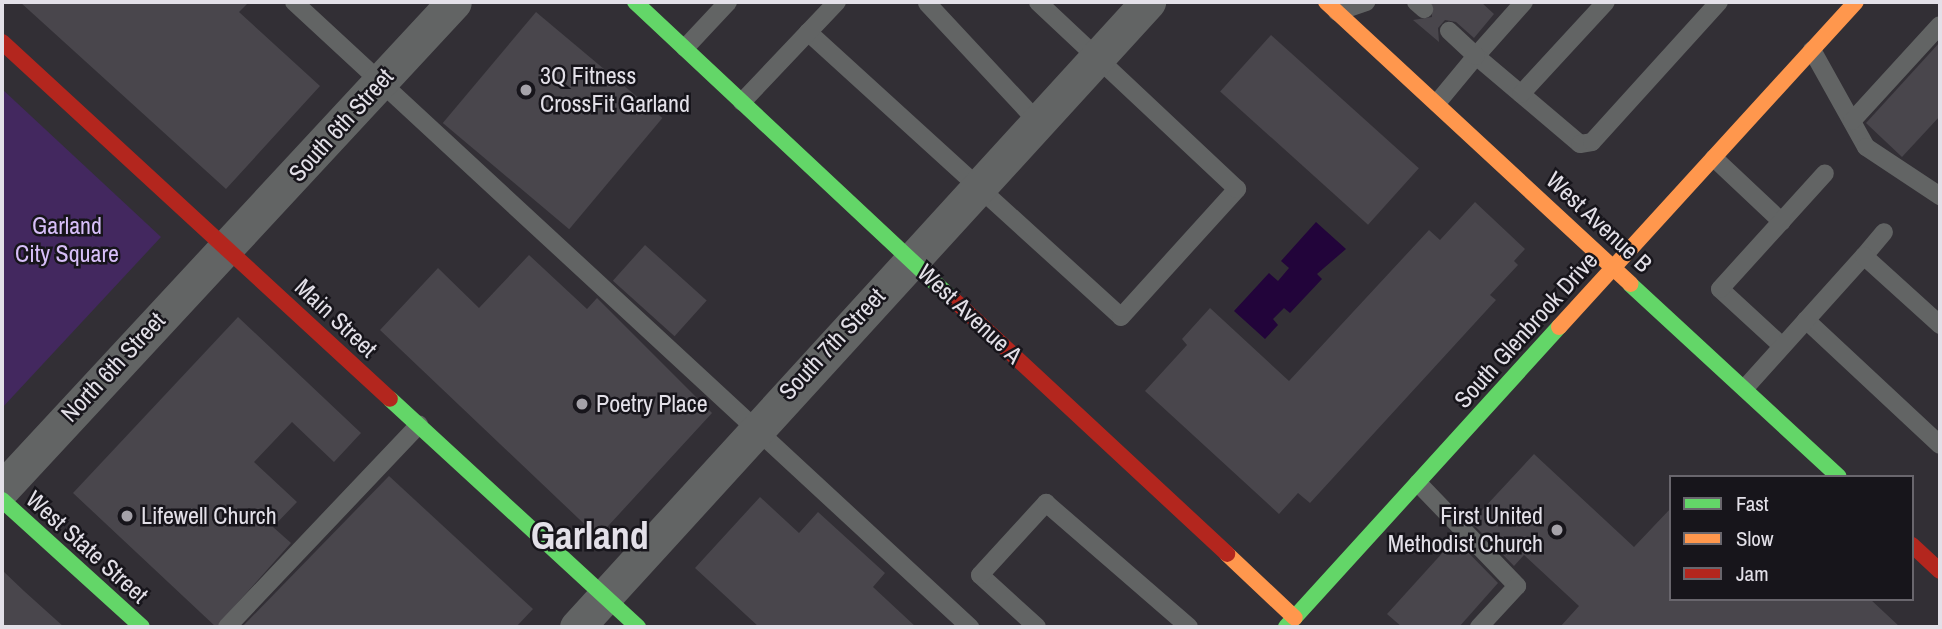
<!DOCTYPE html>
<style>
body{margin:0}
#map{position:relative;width:1942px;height:629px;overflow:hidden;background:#322f35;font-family:"Archivo Narrow",sans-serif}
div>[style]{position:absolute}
.green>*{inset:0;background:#43285f}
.water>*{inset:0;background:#22043a}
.building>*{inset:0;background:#49464c;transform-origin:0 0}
.lane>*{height:18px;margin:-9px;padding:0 9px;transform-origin:9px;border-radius:9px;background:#626464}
.street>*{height:35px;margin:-17.5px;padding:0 17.5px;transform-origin:17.5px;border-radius:17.5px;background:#626464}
.fast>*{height:16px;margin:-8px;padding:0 8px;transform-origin:8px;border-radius:8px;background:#63d668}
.slow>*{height:16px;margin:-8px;padding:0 8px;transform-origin:8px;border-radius:8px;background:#ff974d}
.jam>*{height:16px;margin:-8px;padding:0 8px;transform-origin:8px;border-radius:8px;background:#b3261e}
.dots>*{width:19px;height:19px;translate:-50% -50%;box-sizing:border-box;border:4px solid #17151b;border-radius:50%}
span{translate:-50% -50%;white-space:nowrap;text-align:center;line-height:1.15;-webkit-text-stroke:5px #17151b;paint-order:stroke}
.poi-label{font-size:24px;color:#e3e0e8}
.left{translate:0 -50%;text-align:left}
.right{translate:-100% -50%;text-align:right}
.street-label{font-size:24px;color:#e3e0e8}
.park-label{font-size:24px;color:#d7bff8}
.town-label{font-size:38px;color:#e3e0e8;font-weight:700}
.frame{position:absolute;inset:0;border:4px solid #e3e0e8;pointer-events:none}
.legend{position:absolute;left:1669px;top:475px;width:245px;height:126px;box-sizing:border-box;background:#17151b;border:2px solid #69666d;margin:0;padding:9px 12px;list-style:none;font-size:21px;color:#e3e0e8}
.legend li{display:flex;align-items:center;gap:14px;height:35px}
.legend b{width:35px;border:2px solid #69666d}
</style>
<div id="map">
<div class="green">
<div style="clip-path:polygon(2px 89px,161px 237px,2px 408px)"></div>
</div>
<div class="water">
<div style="clip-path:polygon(1316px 222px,1346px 249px,1317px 274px,1322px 279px,1290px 313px,1284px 308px,1273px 319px,1278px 325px,1265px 339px,1234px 311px,1269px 273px,1278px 281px,1289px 268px,1281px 261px)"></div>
</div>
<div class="building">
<div style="clip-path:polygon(20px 2px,249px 2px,239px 12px,320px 86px,226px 189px)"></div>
<div style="clip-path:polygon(1432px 2px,1481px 2px,1494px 14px,1474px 38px,1456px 22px,1445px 20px,1438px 28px,1439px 42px,1413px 20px,1432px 17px)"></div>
<div style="left:536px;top:12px;width:165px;height:145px;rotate:40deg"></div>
<div style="left:1271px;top:35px;width:199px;height:76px;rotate:42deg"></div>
<div style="clip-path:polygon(1940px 42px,1940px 116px,1902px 157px,1866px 123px)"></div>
<div style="clip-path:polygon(1475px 202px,1525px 249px,1514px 261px,1518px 265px,1490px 295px,1496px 300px,1310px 503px,1298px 493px,1279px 514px,1145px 391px,1187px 345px,1182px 339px,1210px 308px,1289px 381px,1429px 230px,1440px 240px)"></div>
<div style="left:645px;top:245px;width:83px;height:48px;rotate:42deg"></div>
<div style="clip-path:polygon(529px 255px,587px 309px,597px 298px,712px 413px,598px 537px,380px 330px,438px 268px,479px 308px)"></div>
<div style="clip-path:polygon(238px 317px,361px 433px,334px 462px,292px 422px,254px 462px,297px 502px,273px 527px,291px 543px,216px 627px,73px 493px)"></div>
<div style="clip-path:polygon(1534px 454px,1634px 547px,1671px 508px,1671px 599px,1870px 599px,1900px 627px,1560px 627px,1579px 606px,1524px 555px,1514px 566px,1471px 522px)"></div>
<div style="clip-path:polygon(389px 476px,533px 609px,516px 627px,242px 627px)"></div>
<div style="clip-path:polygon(760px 497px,799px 533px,818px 512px,885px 573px,873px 587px,916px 627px,759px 627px,695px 568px)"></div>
<div style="clip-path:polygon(1455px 539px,1498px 583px,1459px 627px,1402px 627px,1387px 614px)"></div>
<div style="clip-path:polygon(2px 570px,24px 591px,64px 627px,2px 627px)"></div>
</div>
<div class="lane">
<div style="left:294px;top:2px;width:921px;rotate:42.76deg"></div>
<div style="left:1416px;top:2px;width:11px;rotate:41deg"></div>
<div style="left:1524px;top:2px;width:72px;rotate:131.6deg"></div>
<div style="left:1476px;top:56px;width:136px;rotate:40.2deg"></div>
<div style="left:1580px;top:144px;width:12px;rotate:-9deg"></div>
<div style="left:1592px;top:142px;width:189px;rotate:-47.8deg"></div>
<div style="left:927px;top:3px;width:161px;rotate:47deg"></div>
<div style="left:1337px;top:12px;width:31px;rotate:-19deg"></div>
<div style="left:808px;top:32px;width:423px;rotate:42.3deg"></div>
<div style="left:1121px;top:317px;width:173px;rotate:-47.8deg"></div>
<div style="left:1237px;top:189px;width:273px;rotate:-136.8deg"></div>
<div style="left:685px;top:48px;width:63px;rotate:-46.9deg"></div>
<div style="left:1812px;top:50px;width:111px;rotate:60.9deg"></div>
<div style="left:1866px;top:147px;width:89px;rotate:33.5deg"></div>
<div style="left:1521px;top:94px;width:125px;rotate:-47.3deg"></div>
<div style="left:742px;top:102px;width:138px;rotate:-46.5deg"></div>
<div style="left:1437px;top:103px;width:61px;rotate:-50.3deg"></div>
<div style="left:1476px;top:56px;width:37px;rotate:-137deg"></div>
<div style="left:1852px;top:121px;width:130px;rotate:-47.5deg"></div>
<div style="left:1714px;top:158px;width:93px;rotate:43.3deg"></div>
<div style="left:1864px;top:256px;width:31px;rotate:-50deg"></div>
<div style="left:1806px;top:320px;width:183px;rotate:43deg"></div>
<div style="left:1782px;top:346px;width:84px;rotate:-137.4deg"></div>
<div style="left:1720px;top:289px;width:156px;rotate:-47.8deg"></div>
<div style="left:1745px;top:388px;width:178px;rotate:-48deg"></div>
<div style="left:1864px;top:256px;width:103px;rotate:42.2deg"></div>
<div style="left:1418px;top:483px;width:143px;rotate:46.1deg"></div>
<div style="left:1517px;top:586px;width:56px;rotate:132.8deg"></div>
<div style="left:227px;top:627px;width:279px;rotate:-46.5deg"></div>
<div style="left:1037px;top:627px;width:77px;rotate:-137.6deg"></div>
<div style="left:980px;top:575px;width:98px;rotate:-47.5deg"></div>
<div style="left:1046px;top:503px;width:189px;rotate:40.9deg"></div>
</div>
<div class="street">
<div style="left:2px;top:489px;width:664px;rotate:-47.13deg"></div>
<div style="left:577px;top:627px;width:847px;rotate:-47.59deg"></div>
</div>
<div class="fast">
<div style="left:635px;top:2px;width:437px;rotate:43.1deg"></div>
<div style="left:1630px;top:284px;width:284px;rotate:42.7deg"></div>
<div style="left:390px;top:399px;width:337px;rotate:42.6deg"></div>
<div style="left:2px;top:500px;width:189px;rotate:42.2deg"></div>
<div style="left:1286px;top:627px;width:406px;rotate:-47.7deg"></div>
</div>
<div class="slow">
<div style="left:1326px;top:2px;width:415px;rotate:42.8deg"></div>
<div style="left:1559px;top:327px;width:440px;rotate:-47.6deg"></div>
<div style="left:1227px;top:554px;width:93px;rotate:43.3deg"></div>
</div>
<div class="jam">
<div style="left:2px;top:42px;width:527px;rotate:42.62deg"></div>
<div style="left:954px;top:300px;width:373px;rotate:42.9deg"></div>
<div style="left:1912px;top:545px;width:38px;rotate:43deg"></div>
</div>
<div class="dots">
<div style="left:526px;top:90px;background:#a5a2a9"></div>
<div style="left:582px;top:404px;background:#a5a2a9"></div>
<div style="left:127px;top:516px;background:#a5a2a9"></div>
<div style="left:1557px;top:530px;background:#a5a2a9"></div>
</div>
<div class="poi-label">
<span class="left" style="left:540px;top:90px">3Q Fitness<br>CrossFit Garland</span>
<span class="left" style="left:596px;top:404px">Poetry Place</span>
<span class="left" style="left:141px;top:516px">Lifewell Church</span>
<span class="right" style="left:1543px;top:530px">First United<br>Methodist Church</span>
</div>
<div class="street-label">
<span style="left:341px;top:125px;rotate:-48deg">South 6th Street</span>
<span style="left:1599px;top:222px;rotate:43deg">West Avenue B</span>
<span style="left:970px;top:314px;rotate:43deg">West Avenue A</span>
<span style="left:336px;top:318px;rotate:43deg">Main Street</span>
<span style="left:1526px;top:330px;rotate:-48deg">South Glenbrook Drive</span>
<span style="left:832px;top:344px;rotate:-47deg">South 7th Street</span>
<span style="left:113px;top:367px;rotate:-47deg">North 6th Street</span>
<span style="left:87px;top:547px;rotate:42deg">West State Street</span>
</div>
<div class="park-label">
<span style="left:67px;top:240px">Garland<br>City Square</span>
</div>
<div class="town-label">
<span style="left:590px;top:536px">Garland</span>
</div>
<div class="frame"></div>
<ul class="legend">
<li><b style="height:9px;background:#63d668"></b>Fast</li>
<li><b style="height:9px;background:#ff974d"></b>Slow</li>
<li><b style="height:9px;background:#b3261e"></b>Jam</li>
</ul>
</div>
